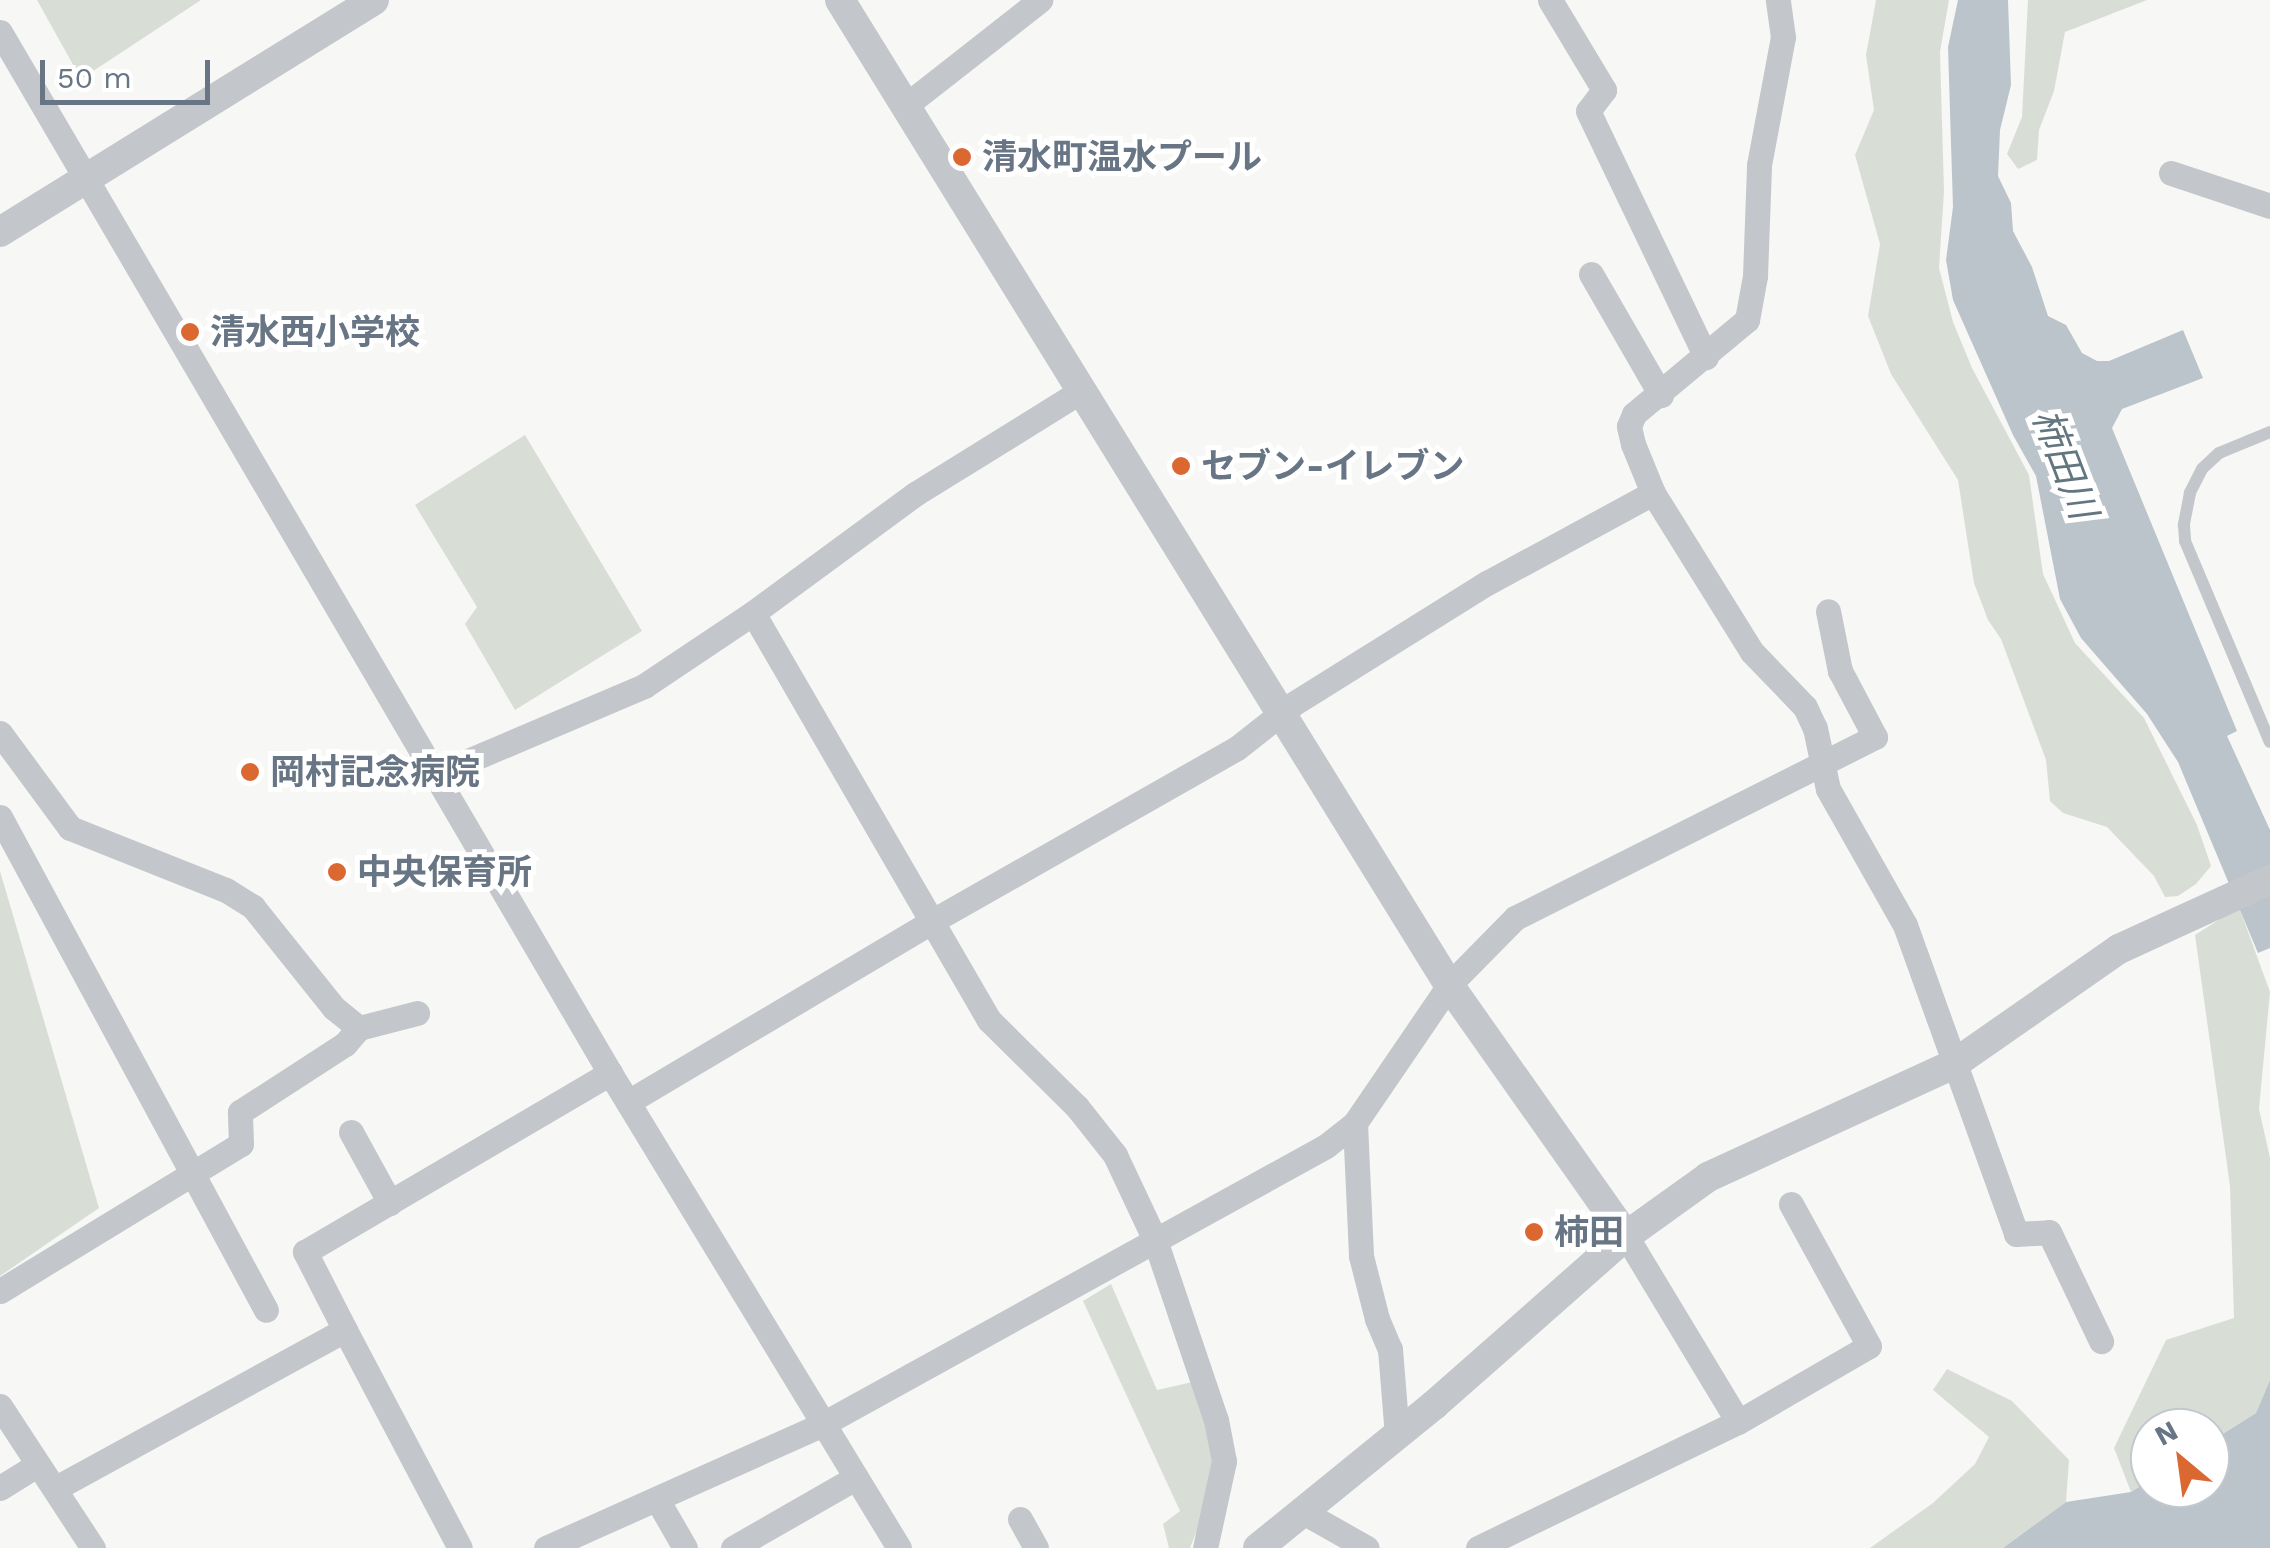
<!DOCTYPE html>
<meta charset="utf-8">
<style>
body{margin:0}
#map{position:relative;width:2270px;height:1548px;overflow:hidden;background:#f7f7f5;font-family:"Work Sans","Noto Sans JP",sans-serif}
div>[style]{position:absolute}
.green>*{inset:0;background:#d8ded6}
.water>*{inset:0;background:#bbc4ca}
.service>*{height:12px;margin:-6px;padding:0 6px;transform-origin:6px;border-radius:6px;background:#c3c6ca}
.minor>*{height:25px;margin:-12.5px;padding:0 12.5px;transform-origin:12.5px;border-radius:12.5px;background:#c3c6ca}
.tertiary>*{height:30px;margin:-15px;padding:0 15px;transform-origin:15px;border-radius:15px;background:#c3c6ca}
.dots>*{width:28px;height:28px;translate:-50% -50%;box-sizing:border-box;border:5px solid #fff;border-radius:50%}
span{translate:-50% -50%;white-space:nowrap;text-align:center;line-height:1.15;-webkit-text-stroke:10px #fff;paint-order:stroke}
.poi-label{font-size:35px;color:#687584;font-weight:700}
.left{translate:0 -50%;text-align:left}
.water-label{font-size:38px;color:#637680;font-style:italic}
.north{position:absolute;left:2130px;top:1408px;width:100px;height:100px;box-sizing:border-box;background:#fff;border:2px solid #c3c8ce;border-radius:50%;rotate:331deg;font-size:28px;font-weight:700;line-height:40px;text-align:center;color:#687584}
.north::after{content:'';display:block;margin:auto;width:35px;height:45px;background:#db6731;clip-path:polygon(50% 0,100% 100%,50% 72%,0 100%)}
.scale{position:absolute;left:40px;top:60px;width:170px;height:45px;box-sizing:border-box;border:5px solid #687584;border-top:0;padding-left:12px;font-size:30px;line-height:35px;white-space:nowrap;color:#687584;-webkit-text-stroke:8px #fff;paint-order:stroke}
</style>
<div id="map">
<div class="green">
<div style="clip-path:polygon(37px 0,201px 0,81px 79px)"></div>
<div style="clip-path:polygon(1876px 0,1949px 0,1940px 52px,1944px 192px,1939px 268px,1953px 322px,1972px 368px,2029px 475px,2043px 574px,2075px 643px,2144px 718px,2197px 825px,2211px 866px,2196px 884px,2178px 896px,2165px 897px,2154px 876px,2107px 827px,2063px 813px,2050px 801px,2046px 760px,2001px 639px,1988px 620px,1974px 583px,1958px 480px,1891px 374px,1868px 316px,1880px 244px,1855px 155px,1874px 110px,1866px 55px)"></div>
<div style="clip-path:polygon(2028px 0,2147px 0,2065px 32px,2054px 91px,2039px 130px,2037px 160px,2018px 169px,2007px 154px,2022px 117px)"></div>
<div style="clip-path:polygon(525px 435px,642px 631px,515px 710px,465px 624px,477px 607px,415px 505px)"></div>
<div style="clip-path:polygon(0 871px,99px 1208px,0 1276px)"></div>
<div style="clip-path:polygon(2239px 907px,2270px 992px,2259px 1109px,2270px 1158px,2270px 1380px,2256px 1413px,2210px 1442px,2210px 1428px,2150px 1428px,2150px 1480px,2131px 1492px,2114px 1448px,2166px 1340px,2234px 1318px,2230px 1186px,2195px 935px)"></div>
<div style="clip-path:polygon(1111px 1284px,1157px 1390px,1197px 1381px,1216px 1482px,1190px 1548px,1169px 1548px,1163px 1524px,1180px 1511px,1083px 1301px)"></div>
<div style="clip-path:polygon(1947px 1369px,2012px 1401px,2069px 1460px,2066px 1502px,2003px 1548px,1870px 1548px,1933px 1503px,1975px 1464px,1989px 1437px,1933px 1390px)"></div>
</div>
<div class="water">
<div style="clip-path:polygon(1958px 0,2008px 0,2011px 85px,2000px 130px,1998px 176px,2011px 203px,2013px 231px,2032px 267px,2048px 316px,2066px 325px,2082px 353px,2097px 361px,2109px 361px,2183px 330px,2203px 378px,2122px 409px,2112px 428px,2237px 731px,2227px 736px,2270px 830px,2270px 948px,2258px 953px,2178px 762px,2147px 714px,2081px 638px,2060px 599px,2036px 476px,2013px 435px,1953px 300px,1946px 260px,1953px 207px,1948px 47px)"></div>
<div style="clip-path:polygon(2270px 1380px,2270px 1548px,2003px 1548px,2066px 1502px,2131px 1492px,2150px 1480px,2150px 1488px,2210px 1488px,2210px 1442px,2256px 1413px)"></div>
</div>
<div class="service">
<div style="left:2270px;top:432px;width:55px;rotate:157.6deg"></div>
<div style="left:2219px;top:453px;width:23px;rotate:137deg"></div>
<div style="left:2202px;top:469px;width:27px;rotate:117deg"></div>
<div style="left:2190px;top:493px;width:33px;rotate:101deg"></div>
<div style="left:2184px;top:525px;width:16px;rotate:86deg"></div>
<div style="left:2185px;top:541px;width:218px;rotate:67.1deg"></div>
</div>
<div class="minor">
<div style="left:1550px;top:0;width:105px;rotate:59deg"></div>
<div style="left:1604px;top:90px;width:26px;rotate:127deg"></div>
<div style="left:1588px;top:111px;width:273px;rotate:64.4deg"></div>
<div style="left:0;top:32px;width:1207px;rotate:59.63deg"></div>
<div style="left:610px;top:1073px;width:556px;rotate:58.68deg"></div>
<div style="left:905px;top:106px;width:172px;rotate:-38.1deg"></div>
<div style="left:2171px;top:173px;width:104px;rotate:18.4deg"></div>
<div style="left:1591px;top:274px;width:140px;rotate:60deg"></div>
<div style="left:1653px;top:493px;width:187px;rotate:58.1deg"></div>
<div style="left:1752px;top:652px;width:76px;rotate:46.1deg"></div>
<div style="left:1805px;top:707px;width:23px;rotate:65deg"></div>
<div style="left:1815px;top:728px;width:62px;rotate:78deg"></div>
<div style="left:1828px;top:789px;width:156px;rotate:60.5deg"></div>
<div style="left:1905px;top:925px;width:328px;rotate:70.2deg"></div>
<div style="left:2016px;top:1234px;width:33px;rotate:-3deg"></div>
<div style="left:2049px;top:1232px;width:121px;rotate:64.5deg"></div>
<div style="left:753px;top:613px;width:470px;rotate:59.9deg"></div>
<div style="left:989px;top:1020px;width:124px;rotate:44.7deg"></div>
<div style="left:1077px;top:1107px;width:61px;rotate:51.6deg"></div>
<div style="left:1115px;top:1155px;width:94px;rotate:64.8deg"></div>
<div style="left:1155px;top:1240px;width:190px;rotate:71.3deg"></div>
<div style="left:1216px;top:1420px;width:42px;rotate:79deg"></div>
<div style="left:1224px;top:1461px;width:89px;rotate:102.3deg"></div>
<div style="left:0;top:733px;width:118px;rotate:53.6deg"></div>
<div style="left:70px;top:828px;width:168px;rotate:21.7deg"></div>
<div style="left:226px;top:890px;width:32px;rotate:32deg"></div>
<div style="left:253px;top:907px;width:129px;rotate:51.3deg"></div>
<div style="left:334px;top:1008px;width:32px;rotate:39deg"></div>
<div style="left:359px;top:1028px;width:60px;rotate:-14.5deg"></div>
<div style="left:437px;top:774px;width:225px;rotate:-23deg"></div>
<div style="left:644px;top:686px;width:131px;rotate:-33.8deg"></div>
<div style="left:753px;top:613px;width:201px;rotate:-36.3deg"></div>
<div style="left:915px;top:494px;width:195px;rotate:-31.8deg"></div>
<div style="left:0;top:817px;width:560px;rotate:61.65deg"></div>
<div style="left:628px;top:1102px;width:350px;rotate:-30.7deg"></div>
<div style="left:929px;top:923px;width:354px;rotate:-29.6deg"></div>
<div style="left:1237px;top:748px;width:71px;rotate:-38.2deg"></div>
<div style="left:1293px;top:704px;width:229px;rotate:-32deg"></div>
<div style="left:1487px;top:583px;width:189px;rotate:-28.5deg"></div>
<div style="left:1653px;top:493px;width:53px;rotate:-112.2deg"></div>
<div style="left:1633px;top:444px;width:18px;rotate:-103deg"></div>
<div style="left:1629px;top:426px;width:13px;rotate:-67deg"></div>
<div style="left:1634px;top:414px;width:147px;rotate:-39.8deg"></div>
<div style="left:1747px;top:320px;width:45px;rotate:-79.7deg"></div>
<div style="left:1755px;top:276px;width:111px;rotate:-87.9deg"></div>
<div style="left:1759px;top:165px;width:130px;rotate:-79.4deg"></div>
<div style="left:1783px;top:37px;width:37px;rotate:-98deg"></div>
<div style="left:1355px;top:1123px;width:133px;rotate:87.4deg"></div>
<div style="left:1361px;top:1256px;width:65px;rotate:75.7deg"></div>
<div style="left:1377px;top:1319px;width:33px;rotate:67deg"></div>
<div style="left:1390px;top:1349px;width:87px;rotate:85.4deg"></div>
<div style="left:351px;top:1132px;width:81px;rotate:61.2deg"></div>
<div style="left:1626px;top:1236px;width:217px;rotate:58.9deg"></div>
<div style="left:0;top:1291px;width:282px;rotate:-31.4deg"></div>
<div style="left:241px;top:1144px;width:32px;rotate:-92deg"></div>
<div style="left:240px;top:1112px;width:125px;rotate:-32.9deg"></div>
<div style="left:345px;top:1044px;width:21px;rotate:-49deg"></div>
<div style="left:345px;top:1330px;width:246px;rotate:62.2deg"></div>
<div style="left:0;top:1406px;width:170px;rotate:56.8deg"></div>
<div style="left:0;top:1488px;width:44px;rotate:-31.9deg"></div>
<div style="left:56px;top:1488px;width:329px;rotate:-28.7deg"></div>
<div style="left:345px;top:1330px;width:88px;rotate:-117.1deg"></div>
<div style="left:305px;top:1252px;width:354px;rotate:-30.4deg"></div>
<div style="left:658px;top:1501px;width:54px;rotate:60.1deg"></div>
<div style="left:1303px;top:1512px;width:73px;rotate:29.4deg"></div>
<div style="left:1020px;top:1519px;width:33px;rotate:61deg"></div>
<div style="left:546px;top:1548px;width:301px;rotate:-24.1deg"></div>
<div style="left:821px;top:1425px;width:577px;rotate:-28.92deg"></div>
<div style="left:1326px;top:1146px;width:37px;rotate:-38deg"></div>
<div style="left:1355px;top:1123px;width:167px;rotate:-55.7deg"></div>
<div style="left:1449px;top:985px;width:94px;rotate:-45.4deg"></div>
<div style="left:1515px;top:918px;width:403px;rotate:-26.7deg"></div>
<div style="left:1875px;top:737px;width:75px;rotate:-117.9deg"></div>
<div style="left:1840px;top:671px;width:61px;rotate:-101.3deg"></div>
<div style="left:733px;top:1548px;width:141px;rotate:-29.8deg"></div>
<div style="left:1478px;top:1548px;width:289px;rotate:-25.9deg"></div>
<div style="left:1738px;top:1422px;width:151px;rotate:-30.1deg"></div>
<div style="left:1869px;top:1346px;width:162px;rotate:-118.8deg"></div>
</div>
<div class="tertiary">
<div style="left:840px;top:0;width:1158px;rotate:58.27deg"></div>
<div style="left:1449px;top:985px;width:307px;rotate:54.8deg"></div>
<div style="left:0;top:232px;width:440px;rotate:-31.8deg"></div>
<div style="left:1258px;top:1548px;width:227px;rotate:-39.1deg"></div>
<div style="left:1434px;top:1405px;width:256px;rotate:-41.4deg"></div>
<div style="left:1626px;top:1236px;width:101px;rotate:-35.7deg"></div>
<div style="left:1708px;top:1177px;width:271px;rotate:-24.7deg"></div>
<div style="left:1954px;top:1064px;width:201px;rotate:-34.9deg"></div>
<div style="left:2119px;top:949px;width:166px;rotate:-24.6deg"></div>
</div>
<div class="dots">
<div style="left:962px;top:157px;background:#db6731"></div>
<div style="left:190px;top:332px;background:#db6731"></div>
<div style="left:1181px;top:466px;background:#db6731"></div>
<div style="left:250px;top:772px;background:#db6731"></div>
<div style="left:337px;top:872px;background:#db6731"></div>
<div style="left:1534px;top:1232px;background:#db6731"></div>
</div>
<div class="poi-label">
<span class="left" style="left:982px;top:157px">清水町温水プール</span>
<span class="left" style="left:210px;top:332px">清水西小学校</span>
<span class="left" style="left:1201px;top:466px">セブン-イレブン</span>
<span class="left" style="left:270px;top:772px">岡村記念病院</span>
<span class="left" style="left:357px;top:872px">中央保育所</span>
<span class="left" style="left:1554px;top:1232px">柿田</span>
</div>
<div class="water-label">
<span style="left:2064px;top:464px;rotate:69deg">柿田川</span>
</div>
<div class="north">N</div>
<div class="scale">50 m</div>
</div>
